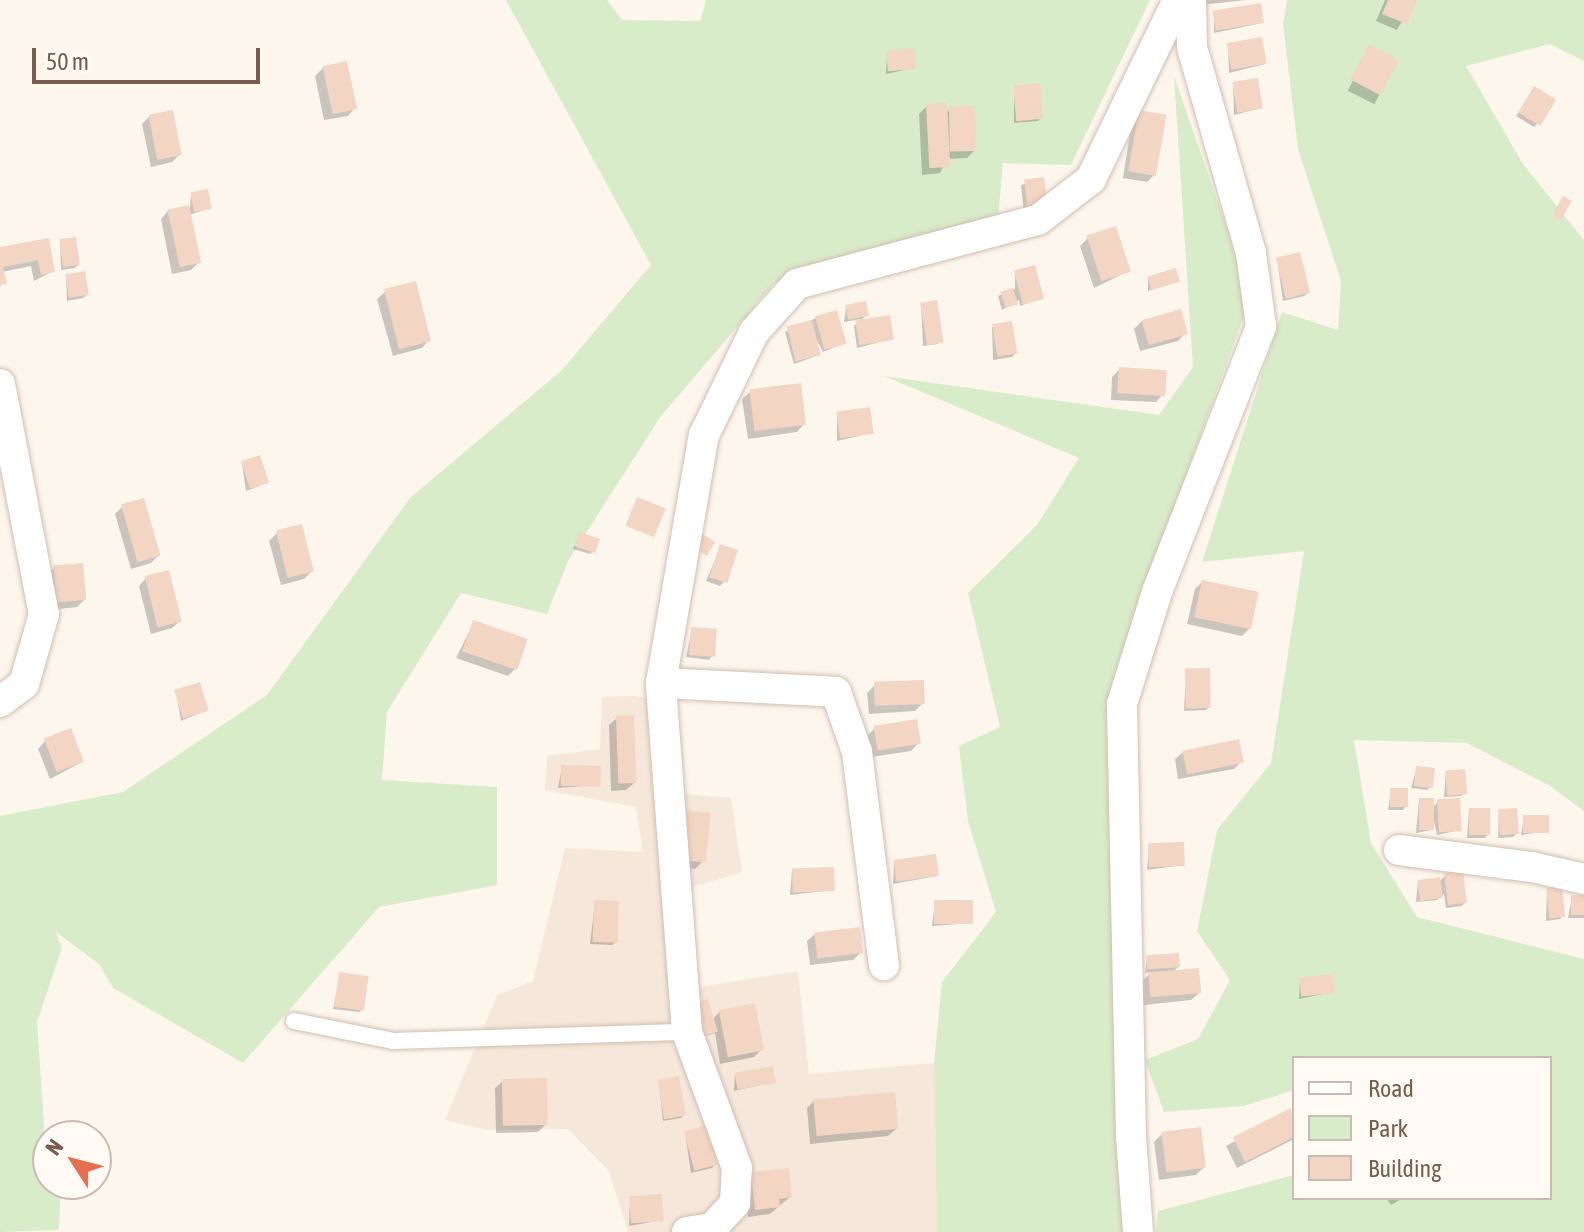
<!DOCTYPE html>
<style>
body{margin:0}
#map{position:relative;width:1584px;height:1232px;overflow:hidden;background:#fdf6ec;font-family:"Asap Condensed",sans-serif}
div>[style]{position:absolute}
.residential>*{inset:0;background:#f5e8da}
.green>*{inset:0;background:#d8ecc9}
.shadow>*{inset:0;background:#0003;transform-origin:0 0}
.building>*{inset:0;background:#f3d5c3;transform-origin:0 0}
.roads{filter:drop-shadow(0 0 2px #d1beb0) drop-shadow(0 0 2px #d1beb0)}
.lane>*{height:16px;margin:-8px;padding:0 8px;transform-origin:8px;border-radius:8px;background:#fff}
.street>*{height:30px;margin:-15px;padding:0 15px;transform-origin:15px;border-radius:15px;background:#fff}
span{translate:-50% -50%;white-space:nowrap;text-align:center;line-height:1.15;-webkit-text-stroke:8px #fffaf3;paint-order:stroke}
.legend{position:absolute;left:1292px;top:1056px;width:260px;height:144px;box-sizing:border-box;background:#fffaf3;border:2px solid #cabbb1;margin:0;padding:10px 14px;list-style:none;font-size:24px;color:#7a5c4d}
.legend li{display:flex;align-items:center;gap:16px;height:40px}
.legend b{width:40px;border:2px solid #cabbb1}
.north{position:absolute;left:32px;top:1120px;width:80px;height:80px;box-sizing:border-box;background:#fffaf3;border:2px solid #cabbb1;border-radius:50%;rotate:306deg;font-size:22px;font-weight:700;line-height:32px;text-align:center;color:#7a5c4d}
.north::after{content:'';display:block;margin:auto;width:28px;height:36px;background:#e76f51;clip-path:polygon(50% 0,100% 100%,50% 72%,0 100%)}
.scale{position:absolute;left:32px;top:48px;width:228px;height:36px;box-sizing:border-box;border:4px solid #7a5c4d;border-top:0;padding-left:10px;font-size:24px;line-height:28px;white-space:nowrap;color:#7a5c4d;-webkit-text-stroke:6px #fffaf3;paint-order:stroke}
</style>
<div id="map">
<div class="residential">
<div style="clip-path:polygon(633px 696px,677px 701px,683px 794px,731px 798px,742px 872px,690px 888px,700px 987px,798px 971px,809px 1074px,934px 1063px,937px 1232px,628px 1232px,609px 1171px,568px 1129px,487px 1130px,445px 1120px,497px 995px,533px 981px,565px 848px,643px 852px,636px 807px,545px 790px,547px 756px,600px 749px,602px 697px)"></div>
</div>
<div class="green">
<div style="clip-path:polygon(506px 0,607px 0,622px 20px,700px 21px,706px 0,1150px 0,1071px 165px,1003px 163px,998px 219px,775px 282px,661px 416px,568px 561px,547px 614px,461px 593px,387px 712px,382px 780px,497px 787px,497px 885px,379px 907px,243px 1063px,113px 988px,99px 964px,56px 932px,62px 948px,37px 1022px,48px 1184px,61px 1184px,59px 1230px,0 1232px,0 816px,123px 792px,267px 695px,410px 498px,562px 370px,651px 265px)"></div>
<div style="clip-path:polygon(1287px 0,1584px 0,1584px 61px,1550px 44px,1466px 66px,1523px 164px,1584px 240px,1584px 811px,1550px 786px,1467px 743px,1354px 740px,1371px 843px,1417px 917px,1584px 959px,1584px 1232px,1156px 1232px,1158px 1211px,1294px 1175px,1294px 1198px,1550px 1198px,1550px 1058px,1294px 1058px,1294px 1090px,1244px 1106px,1164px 1112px,1145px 1060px,1198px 1039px,1230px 980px,1197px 931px,1217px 830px,1271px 763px,1304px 551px,1202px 562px,1282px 312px,1338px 330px,1341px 281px,1298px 149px,1283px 24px)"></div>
<div style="clip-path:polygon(1174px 76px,1251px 297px,1119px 659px,1109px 783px,1123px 1232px,937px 1232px,934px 1063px,942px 982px,996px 912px,968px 821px,959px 746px,1000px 727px,968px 593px,1037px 525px,1079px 458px,884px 376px,1159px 415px,1193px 367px)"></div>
</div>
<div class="shadow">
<div style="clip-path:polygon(1200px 0,1246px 0,1201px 5px)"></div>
<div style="clip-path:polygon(1385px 0,1415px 0,1397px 30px,1376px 21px)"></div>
<div style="clip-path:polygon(1214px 13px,1262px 23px,1214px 33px)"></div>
<div style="clip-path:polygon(1228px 45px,1265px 64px,1229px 73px)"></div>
<div style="left:1370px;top:47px;width:30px;height:49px;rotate:27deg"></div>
<div style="clip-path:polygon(887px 54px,914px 68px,886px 74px)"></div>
<div style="clip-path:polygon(323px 68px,355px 108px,348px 116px,324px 120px,315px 76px)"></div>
<div style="clip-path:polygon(1233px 84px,1261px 108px,1234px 115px)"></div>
<div style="clip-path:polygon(1014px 88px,1041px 118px,1038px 121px,1014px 123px)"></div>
<div style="clip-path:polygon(1532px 92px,1537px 124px,1534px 127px,1516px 116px)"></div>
<div style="clip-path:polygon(927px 106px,945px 114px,950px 109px,974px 151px,967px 158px,947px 159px,940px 173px,922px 175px,919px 114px)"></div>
<div style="clip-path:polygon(1140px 112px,1155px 174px,1147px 182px,1123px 178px,1132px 120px)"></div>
<div style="clip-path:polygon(149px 117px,180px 154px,172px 162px,151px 167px,142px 124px)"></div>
<div style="clip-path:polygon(1043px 179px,1024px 213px,1021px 185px)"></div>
<div style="clip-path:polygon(191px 195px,210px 208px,189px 215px,199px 262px,191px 270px,172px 274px,161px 219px,168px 211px,190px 207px)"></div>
<div style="clip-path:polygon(1088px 238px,1129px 271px,1094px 288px,1080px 246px)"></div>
<div style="clip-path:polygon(47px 240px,53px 271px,34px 281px,31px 266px,2px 272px,0 288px,0 249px)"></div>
<div style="clip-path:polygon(60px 241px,78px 265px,75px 268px,61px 270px)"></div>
<div style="clip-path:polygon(1277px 259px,1308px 293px,1304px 296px,1283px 301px)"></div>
<div style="clip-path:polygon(1015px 272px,1042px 298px,1020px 306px,1019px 300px,1002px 310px,998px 296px,1015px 289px)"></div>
<div style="clip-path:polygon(66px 276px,87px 295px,83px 298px,67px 301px)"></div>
<div style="clip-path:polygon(1148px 278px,1178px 280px,1148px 291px)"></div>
<div style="clip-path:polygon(385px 292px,429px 340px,422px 348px,393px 356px,377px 299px)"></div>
<div style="clip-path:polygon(921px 305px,942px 341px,938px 344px,923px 346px)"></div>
<div style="clip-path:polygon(846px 307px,866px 315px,859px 323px,891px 339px,857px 348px,854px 326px,861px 319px,844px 322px)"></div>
<div style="clip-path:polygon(816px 318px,844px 343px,823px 352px,814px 335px,819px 355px,794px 364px,785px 332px)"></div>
<div style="clip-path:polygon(1142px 321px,1185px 333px,1178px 341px,1140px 351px,1134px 329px)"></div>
<div style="clip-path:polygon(992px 326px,1015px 354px,1012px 357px,993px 360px)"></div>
<div style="clip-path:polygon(1120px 369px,1163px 394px,1156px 402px,1111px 400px,1112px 377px)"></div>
<div style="clip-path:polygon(750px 392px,804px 424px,797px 432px,748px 439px,742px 399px)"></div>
<div style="clip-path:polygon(837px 414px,872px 433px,837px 441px)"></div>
<div style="clip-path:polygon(242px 463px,267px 483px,246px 491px)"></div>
<div style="clip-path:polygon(122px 507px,159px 555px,151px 563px,131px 569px,115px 514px)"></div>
<div style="clip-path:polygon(277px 533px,312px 571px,304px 579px,281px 585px,269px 541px)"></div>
<div style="clip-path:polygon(580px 534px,593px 551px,590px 554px,573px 549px)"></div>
<div style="clip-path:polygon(721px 546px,724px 582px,720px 586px,706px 581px)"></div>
<div style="clip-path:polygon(54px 568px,84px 600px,77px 607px,50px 610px,46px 575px)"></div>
<div style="clip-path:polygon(146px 578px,180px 621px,172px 628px,151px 634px,139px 586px)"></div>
<div style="clip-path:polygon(1202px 582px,1250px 628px,1242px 636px,1187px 624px,1195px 589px)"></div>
<div style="clip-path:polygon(474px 622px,515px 669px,508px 676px,456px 658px)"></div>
<div style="clip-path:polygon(692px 629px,712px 656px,709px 660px,686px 657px)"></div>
<div style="clip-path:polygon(1186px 671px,1209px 707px,1206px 710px,1184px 711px)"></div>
<div style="clip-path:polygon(875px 685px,923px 703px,915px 711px,869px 714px,867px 693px)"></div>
<div style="clip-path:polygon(176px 692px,207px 710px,181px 721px)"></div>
<div style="clip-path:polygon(617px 718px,634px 783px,626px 790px,611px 791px,609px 725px)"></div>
<div style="clip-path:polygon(875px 728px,918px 743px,911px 751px,871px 757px,868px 735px)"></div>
<div style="clip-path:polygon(45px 741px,82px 762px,50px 779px,38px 749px)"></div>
<div style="clip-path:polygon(1183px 752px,1242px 761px,1234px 769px,1178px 779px,1175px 759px)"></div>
<div style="clip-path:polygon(562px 767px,598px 785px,558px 788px)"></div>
<div style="clip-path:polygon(1417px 768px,1430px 787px,1427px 790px,1411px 788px)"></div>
<div style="clip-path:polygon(1446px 772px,1465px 793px,1461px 796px,1444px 797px)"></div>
<div style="clip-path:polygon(1391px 790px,1406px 806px,1403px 810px,1388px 810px)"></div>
<div style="clip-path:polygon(1419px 800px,1432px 808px,1438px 802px,1460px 830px,1437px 835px,1432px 812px,1432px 830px,1416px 833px)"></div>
<div style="clip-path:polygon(1469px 810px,1488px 834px,1485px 838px,1467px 838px)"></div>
<div style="clip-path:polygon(1499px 811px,1517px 833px,1513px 837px,1498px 838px)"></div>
<div style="clip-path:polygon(1524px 817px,1548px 831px,1521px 835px)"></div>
<div style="clip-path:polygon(677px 820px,703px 861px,695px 869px,672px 867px)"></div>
<div style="clip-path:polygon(1149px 846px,1183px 865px,1147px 870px)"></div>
<div style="clip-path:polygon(894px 862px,937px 876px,893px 884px)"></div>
<div style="clip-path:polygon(792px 871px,833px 890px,790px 895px)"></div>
<div style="clip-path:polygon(1445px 876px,1465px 902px,1462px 906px,1446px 908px,1444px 894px,1437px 900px,1416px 902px,1418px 881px,1439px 882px)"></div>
<div style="clip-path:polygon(1547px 890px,1563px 916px,1560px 919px,1546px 921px)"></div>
<div style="clip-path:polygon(1572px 897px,1584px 897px,1584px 918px,1568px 918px)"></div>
<div style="clip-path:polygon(595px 902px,616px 942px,612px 945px,590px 944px)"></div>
<div style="clip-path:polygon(935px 902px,971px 923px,932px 926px)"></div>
<div style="clip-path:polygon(815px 934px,861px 952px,853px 960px,810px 965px,807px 941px)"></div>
<div style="clip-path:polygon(1147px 959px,1178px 967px,1172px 973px,1199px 993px,1191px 1000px,1144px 1005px,1141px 982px,1152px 972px,1145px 973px)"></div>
<div style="clip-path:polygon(340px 974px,363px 1009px,359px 1012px,333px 1009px)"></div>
<div style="clip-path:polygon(1300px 980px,1333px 992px,1299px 999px)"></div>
<div style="clip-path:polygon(720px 1011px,761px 1050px,754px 1057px,720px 1064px,715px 1033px,696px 1039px)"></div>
<div style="clip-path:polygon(735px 1074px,774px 1082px,734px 1091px)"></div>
<div style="clip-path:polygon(503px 1081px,546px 1124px,538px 1132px,496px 1133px,495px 1088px)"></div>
<div style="clip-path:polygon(659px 1082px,684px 1115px,681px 1118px,663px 1121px)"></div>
<div style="clip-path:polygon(814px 1101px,896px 1129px,888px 1136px,810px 1144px,807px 1108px)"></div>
<div style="clip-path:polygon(1290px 1111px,1294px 1139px,1237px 1168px,1226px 1146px)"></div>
<div style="clip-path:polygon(685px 1133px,716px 1164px,712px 1168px,691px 1173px)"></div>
<div style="clip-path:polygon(1162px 1134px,1204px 1167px,1196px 1175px,1159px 1180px,1154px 1142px)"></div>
<div style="clip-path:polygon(752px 1174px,790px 1197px,770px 1214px,748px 1217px,744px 1182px)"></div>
<div style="clip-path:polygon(1386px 1198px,1403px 1198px,1391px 1205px)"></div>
<div style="clip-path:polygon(630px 1199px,662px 1220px,629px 1226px)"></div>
</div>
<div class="building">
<div style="clip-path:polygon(1388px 0,1417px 0,1407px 24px,1382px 14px)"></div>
<div style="left:1261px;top:3px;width:20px;height:49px;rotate:81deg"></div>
<div style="left:1262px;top:37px;width:27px;height:36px;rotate:80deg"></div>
<div style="left:1369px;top:44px;width:34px;height:40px;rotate:28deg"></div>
<div style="left:914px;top:48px;width:21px;height:28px;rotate:85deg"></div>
<div style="left:347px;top:61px;width:49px;height:25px;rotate:78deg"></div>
<div style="left:1258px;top:78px;width:31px;height:26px;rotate:81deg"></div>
<div style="left:1040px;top:83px;width:36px;height:27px;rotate:85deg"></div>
<div style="left:1534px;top:86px;width:26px;height:31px;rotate:31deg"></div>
<div style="left:947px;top:103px;width:64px;height:21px;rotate:87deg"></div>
<div style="left:975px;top:106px;width:45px;height:26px;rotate:89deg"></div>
<div style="left:173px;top:110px;width:46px;height:25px;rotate:79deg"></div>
<div style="left:1139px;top:110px;width:28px;height:62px;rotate:10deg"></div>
<div style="left:1044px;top:177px;width:31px;height:20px;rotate:83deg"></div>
<div style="left:208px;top:189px;width:20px;height:18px;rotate:79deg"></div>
<div style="left:1563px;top:196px;width:10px;height:22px;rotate:29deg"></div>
<div style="left:189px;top:205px;width:59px;height:22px;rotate:78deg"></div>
<div style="left:1116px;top:226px;width:48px;height:31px;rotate:72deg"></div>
<div style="left:76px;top:237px;width:28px;height:17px;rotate:82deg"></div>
<div style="clip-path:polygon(49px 238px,55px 272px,41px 275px,38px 260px,3px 267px,7px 284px,0 285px,0 247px)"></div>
<div style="left:1300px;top:252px;width:42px;height:25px;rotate:76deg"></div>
<div style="left:1035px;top:265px;width:35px;height:22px;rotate:75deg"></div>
<div style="left:1176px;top:268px;width:14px;height:30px;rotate:73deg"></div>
<div style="left:85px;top:271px;width:24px;height:20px;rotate:81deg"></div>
<div style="left:416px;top:281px;width:62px;height:33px;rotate:76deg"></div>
<div style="left:1013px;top:288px;width:17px;height:13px;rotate:73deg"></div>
<div style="left:937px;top:300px;width:43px;height:17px;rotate:81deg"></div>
<div style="left:866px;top:301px;width:15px;height:21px;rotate:79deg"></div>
<div style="left:1181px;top:309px;width:26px;height:41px;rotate:74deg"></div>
<div style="left:837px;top:310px;width:35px;height:23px;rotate:74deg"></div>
<div style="left:890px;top:315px;width:25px;height:35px;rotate:81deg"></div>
<div style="left:812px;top:320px;width:36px;height:26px;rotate:76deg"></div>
<div style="left:1012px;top:321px;width:33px;height:20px;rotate:81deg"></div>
<div style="left:1119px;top:367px;width:48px;height:26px;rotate:4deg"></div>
<div style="left:801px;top:383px;width:42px;height:52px;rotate:83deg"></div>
<div style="left:870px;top:407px;width:27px;height:34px;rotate:82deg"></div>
<div style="left:260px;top:455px;width:29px;height:20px;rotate:72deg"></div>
<div style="left:637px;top:497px;width:31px;height:31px;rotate:22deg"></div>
<div style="left:144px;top:498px;width:60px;height:24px;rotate:74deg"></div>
<div style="left:302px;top:524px;width:49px;height:27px;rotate:76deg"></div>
<div style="left:579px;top:532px;width:22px;height:15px;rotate:18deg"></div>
<div style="left:701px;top:533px;width:17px;height:16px;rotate:33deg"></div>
<div style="left:720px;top:544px;width:19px;height:35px;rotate:18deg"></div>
<div style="left:83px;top:563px;width:37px;height:30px;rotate:85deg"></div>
<div style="left:169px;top:570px;width:53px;height:25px;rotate:76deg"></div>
<div style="left:1202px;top:580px;width:58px;height:38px;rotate:12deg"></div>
<div style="left:473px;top:620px;width:58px;height:33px;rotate:19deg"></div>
<div style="left:691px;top:627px;width:26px;height:28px;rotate:4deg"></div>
<div style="left:1210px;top:668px;width:40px;height:25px;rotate:89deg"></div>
<div style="left:924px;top:680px;width:24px;height:50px;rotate:88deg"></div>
<div style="left:200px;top:682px;width:30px;height:27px;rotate:73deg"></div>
<div style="left:634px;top:715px;width:68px;height:18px;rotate:88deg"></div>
<div style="left:917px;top:719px;width:25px;height:44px;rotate:81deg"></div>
<div style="left:71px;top:728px;width:36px;height:29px;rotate:69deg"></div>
<div style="left:1239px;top:739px;width:24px;height:58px;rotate:78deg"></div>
<div style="left:561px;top:765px;width:40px;height:21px;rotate:1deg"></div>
<div style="left:1416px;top:766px;width:19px;height:20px;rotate:6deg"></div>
<div style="left:1465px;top:769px;width:25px;height:20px;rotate:85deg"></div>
<div style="left:1390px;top:788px;width:18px;height:19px"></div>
<div style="left:1419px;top:798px;width:15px;height:32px"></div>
<div style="left:1460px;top:798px;width:33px;height:23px;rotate:87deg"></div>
<div style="left:1469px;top:808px;width:21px;height:27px"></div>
<div style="left:1517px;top:808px;width:26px;height:19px;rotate:86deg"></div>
<div style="left:684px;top:810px;width:27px;height:50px;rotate:6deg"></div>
<div style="left:1523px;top:815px;width:26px;height:18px"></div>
<div style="left:1184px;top:842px;width:24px;height:36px;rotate:88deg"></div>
<div style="left:936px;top:854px;width:22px;height:43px;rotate:82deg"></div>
<div style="left:834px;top:867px;width:24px;height:42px;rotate:88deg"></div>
<div style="left:1463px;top:871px;width:32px;height:19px;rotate:83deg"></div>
<div style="left:1440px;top:877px;width:21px;height:23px;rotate:82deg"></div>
<div style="left:1562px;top:886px;width:31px;height:16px;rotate:84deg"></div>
<div style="left:1571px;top:895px;width:13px;height:20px"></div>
<div style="left:594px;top:900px;width:25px;height:42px;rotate:2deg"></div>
<div style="left:934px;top:900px;width:39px;height:24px"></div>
<div style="left:860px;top:927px;width:26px;height:46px;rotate:83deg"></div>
<div style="left:1179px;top:953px;width:14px;height:33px;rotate:86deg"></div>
<div style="left:1199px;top:968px;width:25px;height:51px;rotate:85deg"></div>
<div style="left:339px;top:972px;width:30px;height:35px;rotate:8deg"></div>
<div style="left:1333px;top:974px;width:19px;height:34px;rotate:84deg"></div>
<div style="left:708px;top:999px;width:34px;height:19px;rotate:73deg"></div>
<div style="left:755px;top:1003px;width:48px;height:37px;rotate:79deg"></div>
<div style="left:773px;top:1066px;width:17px;height:39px;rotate:80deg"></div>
<div style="left:679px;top:1076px;width:40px;height:22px;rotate:80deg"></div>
<div style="left:547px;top:1078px;width:47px;height:45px;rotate:89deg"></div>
<div style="left:895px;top:1092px;width:37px;height:82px;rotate:85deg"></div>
<div style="clip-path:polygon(1291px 1108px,1294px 1137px,1245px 1162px,1233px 1137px)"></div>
<div style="left:707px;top:1125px;width:41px;height:24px;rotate:75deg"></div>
<div style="left:1201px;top:1127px;width:41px;height:40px;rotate:83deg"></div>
<div style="clip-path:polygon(789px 1168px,792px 1197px,779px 1199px,780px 1207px,755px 1210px,751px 1172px)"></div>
<div style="left:662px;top:1194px;width:27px;height:33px;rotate:86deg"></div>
</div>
<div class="roads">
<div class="lane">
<div style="left:294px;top:1021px;width:101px;rotate:11.4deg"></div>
<div style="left:393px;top:1041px;width:294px;rotate:-1.8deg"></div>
</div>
<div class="street">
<div style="left:0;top:384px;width:234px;rotate:79.2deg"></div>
<div style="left:44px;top:614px;width:73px;rotate:105.9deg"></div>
<div style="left:24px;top:684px;width:30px;rotate:143deg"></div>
<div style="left:661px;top:683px;width:175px;rotate:2.9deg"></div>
<div style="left:836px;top:692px;width:64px;rotate:70.7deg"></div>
<div style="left:857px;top:752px;width:215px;rotate:82.8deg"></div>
<div style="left:1399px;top:850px;width:134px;rotate:7.3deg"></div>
<div style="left:1532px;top:867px;width:53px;rotate:13deg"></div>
<div style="left:687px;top:1232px;width:25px;rotate:-9deg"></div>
<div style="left:712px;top:1228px;width:34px;rotate:-47deg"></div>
<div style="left:735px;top:1203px;width:35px;rotate:-87deg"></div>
<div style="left:737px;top:1168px;width:145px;rotate:-110.2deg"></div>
<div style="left:687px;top:1032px;width:350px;rotate:-94.3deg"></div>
<div style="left:661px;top:683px;width:252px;rotate:-80.2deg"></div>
<div style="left:704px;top:435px;width:114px;rotate:-64.1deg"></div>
<div style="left:754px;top:332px;width:64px;rotate:-48.1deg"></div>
<div style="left:797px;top:284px;width:249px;rotate:-14.9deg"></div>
<div style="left:1038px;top:220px;width:67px;rotate:-37.7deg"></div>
<div style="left:1091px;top:179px;width:199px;rotate:-64.1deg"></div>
<div style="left:1138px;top:1232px;width:95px;rotate:-94.2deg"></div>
<div style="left:1131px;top:1137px;width:433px;rotate:-91.2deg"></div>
<div style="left:1122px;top:704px;width:117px;rotate:-72.6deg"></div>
<div style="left:1157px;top:592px;width:286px;rotate:-68.6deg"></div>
<div style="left:1261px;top:326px;width:74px;rotate:-97.8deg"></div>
<div style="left:1251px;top:253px;width:214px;rotate:-106deg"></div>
<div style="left:1192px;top:47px;width:47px;rotate:-91.2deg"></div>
</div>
</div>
<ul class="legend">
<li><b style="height:10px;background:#fff"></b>Road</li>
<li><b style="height:22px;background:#d8ecc9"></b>Park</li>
<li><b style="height:22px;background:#f3d5c3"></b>Building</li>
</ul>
<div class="north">N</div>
<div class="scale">50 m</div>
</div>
